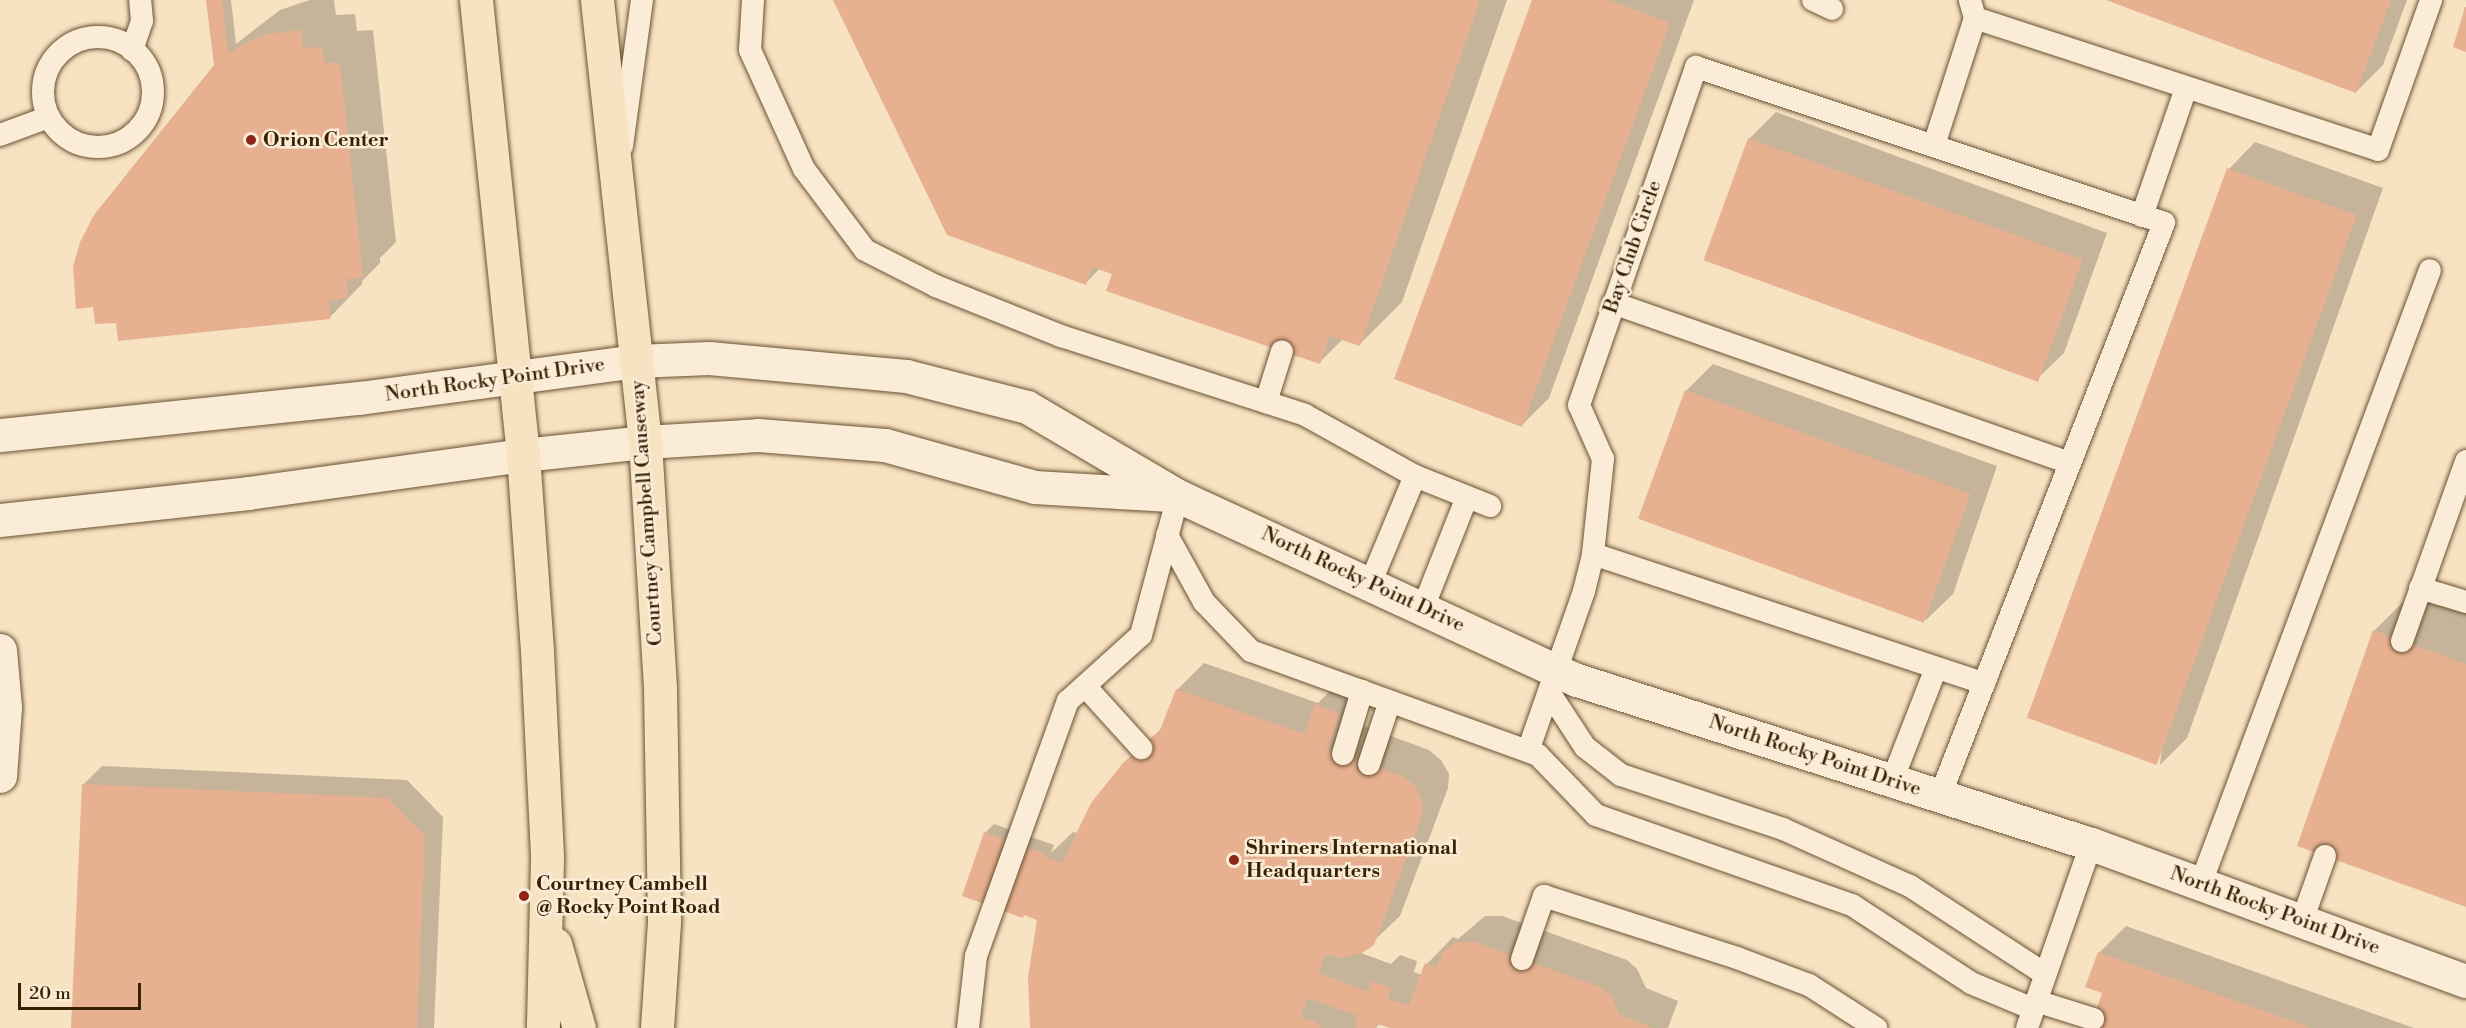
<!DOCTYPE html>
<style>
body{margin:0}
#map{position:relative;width:2466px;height:1028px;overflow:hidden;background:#f7e2c1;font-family:"Libre Bodoni",serif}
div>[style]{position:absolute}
.shadow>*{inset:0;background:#0003}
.building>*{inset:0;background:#e7b091;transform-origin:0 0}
.roads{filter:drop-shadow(0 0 2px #685233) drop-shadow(0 0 2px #685233)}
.lane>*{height:22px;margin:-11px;padding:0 11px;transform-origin:11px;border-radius:11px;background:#faecd7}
.lane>.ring{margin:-11px;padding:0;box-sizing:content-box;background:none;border:22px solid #faecd7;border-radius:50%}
.street>*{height:33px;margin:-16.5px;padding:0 16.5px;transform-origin:16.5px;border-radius:16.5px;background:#faecd7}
.highway>*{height:33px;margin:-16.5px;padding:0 16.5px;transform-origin:16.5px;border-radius:16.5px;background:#f7e2c1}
.dots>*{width:16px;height:16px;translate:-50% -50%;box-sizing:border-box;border:3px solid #faecd7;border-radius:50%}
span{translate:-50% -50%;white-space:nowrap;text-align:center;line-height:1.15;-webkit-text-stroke:5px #faecd7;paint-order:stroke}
.poi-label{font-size:20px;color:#382204;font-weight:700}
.left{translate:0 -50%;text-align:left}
.street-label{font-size:20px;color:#382204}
.scale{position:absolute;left:18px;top:983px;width:123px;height:27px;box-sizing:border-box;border:3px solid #382204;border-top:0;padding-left:8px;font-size:18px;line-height:21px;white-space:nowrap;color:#382204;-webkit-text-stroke:4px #faecd7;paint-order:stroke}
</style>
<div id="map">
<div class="shadow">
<div style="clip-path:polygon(207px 0,231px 0,236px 44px,280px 10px,310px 0,334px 0,336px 15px,355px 14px,357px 31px,373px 30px,396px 242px,380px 258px,380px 263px,362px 281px,362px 284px,329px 318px,215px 66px)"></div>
<div style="clip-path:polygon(835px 0,1507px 0,1402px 302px,1359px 345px,1343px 339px,1320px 362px,1100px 268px,1086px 283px)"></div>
<div style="clip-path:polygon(1534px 0,1694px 0,1549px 398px,1522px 425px)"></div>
<div style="clip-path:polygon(2110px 0,2407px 0,2383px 65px,2356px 92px)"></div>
<div style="clip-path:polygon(1776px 112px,2107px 233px,2064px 353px,2037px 379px,1706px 259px,1750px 138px)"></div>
<div style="clip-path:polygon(2255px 142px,2383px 188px,2187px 738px,2160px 765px,2229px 169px)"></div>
<div style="clip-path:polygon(1713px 364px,1997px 466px,1953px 594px,1926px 620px,1686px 391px)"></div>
<div style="clip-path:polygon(2423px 582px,2466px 597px,2466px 905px,2374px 631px)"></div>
<div style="clip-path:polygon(1204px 663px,1318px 703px,1343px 678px,1366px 687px,1353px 722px,1429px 750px,1441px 760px,1449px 774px,1448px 788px,1400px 916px,1361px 953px,1391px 964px,1400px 955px,1417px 961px,1414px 972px,1422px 975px,1427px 964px,1453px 937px,1458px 939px,1485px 916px,1502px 916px,1627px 960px,1637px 969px,1646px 988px,1678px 1001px,1668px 1028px,1395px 1028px,1380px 1023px,1376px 1028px,1031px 1028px,1039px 919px,985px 833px,994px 824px,1054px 845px,1051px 853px,1073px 832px,1078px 833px,1125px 764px,1163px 727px,1177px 690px)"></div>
<div style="clip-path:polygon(102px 766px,407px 780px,443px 817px,434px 1028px,72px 1028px,83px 785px)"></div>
<div style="clip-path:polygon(2126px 926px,2414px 1028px,2092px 1028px,2104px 992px,2099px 953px)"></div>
</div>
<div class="building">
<div style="clip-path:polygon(206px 0,222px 0,228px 54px,245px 43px,268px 34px,301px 30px,303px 48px,322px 47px,324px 63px,340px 63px,363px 277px,347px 279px,347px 298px,329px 300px,330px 319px,118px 341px,116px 323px,95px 324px,93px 307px,76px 309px,73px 267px,80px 242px,94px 215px,214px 65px)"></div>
<div style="clip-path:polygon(833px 0,1480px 0,1360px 346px,1330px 336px,1320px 364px,1106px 291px,1112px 274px,1092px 267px,1086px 285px,947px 235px)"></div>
<div style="clip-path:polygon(1532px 0,1609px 0,1670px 23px,1522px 427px,1394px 379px)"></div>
<div style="clip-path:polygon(2106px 0,2391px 0,2356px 93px)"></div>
<div style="clip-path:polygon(2465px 7px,2466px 7px,2466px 52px,2453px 47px)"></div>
<div style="left:1748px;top:138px;width:356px;height:130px;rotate:20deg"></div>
<div style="left:2227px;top:168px;width:138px;height:585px;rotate:20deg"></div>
<div style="left:1685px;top:390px;width:304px;height:137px;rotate:20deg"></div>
<div style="clip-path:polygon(2373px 630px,2466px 664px,2466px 907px,2297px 846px)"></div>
<div style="clip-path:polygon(1176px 689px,1304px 734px,1315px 704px,1340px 714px,1328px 748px,1402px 776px,1415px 786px,1422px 801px,1422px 816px,1374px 945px,1362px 953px,1342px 958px,1326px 954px,1318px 973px,1367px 991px,1372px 981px,1391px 988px,1388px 999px,1409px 1005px,1425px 963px,1437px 967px,1444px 951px,1457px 942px,1475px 942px,1600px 987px,1611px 995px,1620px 1015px,1653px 1028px,1390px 1028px,1377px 1024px,1375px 1028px,1358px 1028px,1354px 1027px,1358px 1016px,1308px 998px,1300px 1017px,1315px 1022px,1321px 1028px,1030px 1028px,1028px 977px,1037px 920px,1024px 915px,1023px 918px,962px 896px,984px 832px,1046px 854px,1045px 857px,1062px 863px,1091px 803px,1123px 763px,1160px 730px)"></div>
<div style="clip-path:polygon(82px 784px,388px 798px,425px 836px,417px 1028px,71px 1028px)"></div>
<div style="clip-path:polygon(2098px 952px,2312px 1028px,2090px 1028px,2102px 993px,2085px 987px)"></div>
</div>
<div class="roads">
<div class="lane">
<div style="left:753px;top:0;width:50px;rotate:93.4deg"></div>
<div style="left:750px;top:50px;width:131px;rotate:65.6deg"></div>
<div style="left:804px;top:169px;width:101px;rotate:53deg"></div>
<div style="left:865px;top:250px;width:80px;rotate:26.9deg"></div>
<div style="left:936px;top:286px;width:135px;rotate:21.8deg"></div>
<div style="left:1061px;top:336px;width:256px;rotate:17.9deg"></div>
<div style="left:1305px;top:415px;width:126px;rotate:29deg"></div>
<div style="left:1415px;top:476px;width:81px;rotate:21.8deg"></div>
<div style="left:1813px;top:0;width:21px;rotate:25deg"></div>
<div style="left:1975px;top:18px;width:424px;rotate:18.1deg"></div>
<div style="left:2378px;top:150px;width:159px;rotate:-70.5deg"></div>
<div class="ring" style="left:43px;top:37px;width:88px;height:88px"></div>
<div style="left:132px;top:50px;width:31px;rotate:-71deg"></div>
<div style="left:142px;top:21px;width:21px;rotate:-95deg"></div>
<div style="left:0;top:135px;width:52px;rotate:-20.2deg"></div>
<div style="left:1934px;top:145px;width:133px;rotate:-72.1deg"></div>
<div style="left:1975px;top:18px;width:19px;rotate:-106deg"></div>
<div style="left:622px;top:146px;width:147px;rotate:-82.2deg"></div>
<div style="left:2142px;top:216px;width:135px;rotate:-71deg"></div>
<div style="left:1613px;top:303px;width:484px;rotate:19.3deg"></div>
<div style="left:1266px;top:402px;width:53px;rotate:-72.6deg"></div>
<div style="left:1167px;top:535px;width:77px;rotate:61.1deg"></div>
<div style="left:1204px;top:602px;width:68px;rotate:46.2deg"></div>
<div style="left:1251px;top:651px;width:305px;rotate:19.9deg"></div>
<div style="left:1538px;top:755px;width:83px;rotate:46deg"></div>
<div style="left:1596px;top:815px;width:271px;rotate:19.4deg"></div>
<div style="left:1852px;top:905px;width:142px;rotate:33.2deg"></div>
<div style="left:1971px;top:983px;width:67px;rotate:22.8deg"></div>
<div style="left:1593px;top:554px;width:412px;rotate:18.3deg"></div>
<div style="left:1370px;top:584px;width:117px;rotate:-67.4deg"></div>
<div style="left:2420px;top:588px;width:48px;rotate:16.9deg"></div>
<div style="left:1423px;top:608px;width:119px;rotate:-68.4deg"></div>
<div style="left:2402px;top:641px;width:191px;rotate:-70.4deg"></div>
<div style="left:1085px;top:686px;width:84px;rotate:47.9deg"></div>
<div style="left:1549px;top:692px;width:66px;rotate:56.8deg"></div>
<div style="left:1585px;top:747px;width:46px;rotate:37.9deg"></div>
<div style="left:1621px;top:775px;width:171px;rotate:18.4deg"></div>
<div style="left:1783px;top:829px;width:139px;rotate:24.2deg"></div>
<div style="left:1910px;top:886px;width:161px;rotate:33.1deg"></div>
<div style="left:1528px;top:751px;width:170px;rotate:-70.7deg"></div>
<div style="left:1584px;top:591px;width:38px;rotate:-76deg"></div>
<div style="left:1593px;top:554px;width:96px;rotate:-84deg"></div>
<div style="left:1603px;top:459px;width:59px;rotate:-114deg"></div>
<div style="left:1579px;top:405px;width:358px;rotate:-70.9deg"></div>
<div style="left:1696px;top:67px;width:493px;rotate:18.4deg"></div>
<div style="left:2164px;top:223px;width:615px;rotate:111.35deg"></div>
<div style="left:1343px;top:754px;width:66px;rotate:-73.2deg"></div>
<div style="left:1369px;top:764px;width:66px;rotate:-71.6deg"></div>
<div style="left:1892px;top:781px;width:121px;rotate:-68.7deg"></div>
<div style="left:2201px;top:883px;width:654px;rotate:-69.52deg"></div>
<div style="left:2302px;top:921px;width:69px;rotate:-70.5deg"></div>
<div style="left:1522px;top:959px;width:67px;rotate:-70.8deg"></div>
<div style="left:1544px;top:896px;width:203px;rotate:17.8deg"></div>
<div style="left:1737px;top:958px;width:77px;rotate:20.6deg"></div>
<div style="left:1809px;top:985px;width:80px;rotate:32.7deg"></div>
<div style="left:2036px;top:1001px;width:60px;rotate:17.5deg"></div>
<div style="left:968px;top:1028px;width:72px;rotate:-83.7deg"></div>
<div style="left:976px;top:956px;width:271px;rotate:-70.2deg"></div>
<div style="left:1068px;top:701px;width:98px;rotate:-42.1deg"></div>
<div style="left:1141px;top:635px;width:144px;rotate:-75.1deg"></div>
<div style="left:2027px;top:1028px;width:195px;rotate:-70.8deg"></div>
</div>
<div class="street">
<div style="left:0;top:435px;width:361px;rotate:-5.9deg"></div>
<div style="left:359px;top:398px;width:279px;rotate:-7.6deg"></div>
<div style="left:636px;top:361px;width:73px;rotate:-2.4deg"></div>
<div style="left:709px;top:358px;width:198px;rotate:5.2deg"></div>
<div style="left:906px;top:376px;width:125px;rotate:14.4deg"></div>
<div style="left:1027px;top:407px;width:175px;rotate:30.5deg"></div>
<div style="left:1178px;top:496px;width:439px;rotate:24.8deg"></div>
<div style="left:1577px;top:680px;width:540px;rotate:17.7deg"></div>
<div style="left:2091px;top:844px;width:399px;rotate:20.1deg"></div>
<div style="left:0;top:520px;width:249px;rotate:-6.2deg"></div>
<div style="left:248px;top:493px;width:278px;rotate:-7.9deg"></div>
<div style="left:523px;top:455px;width:123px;rotate:-6.1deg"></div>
<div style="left:645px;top:442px;width:113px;rotate:-3.5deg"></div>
<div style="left:758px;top:435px;width:127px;rotate:4.5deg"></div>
<div style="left:885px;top:445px;width:155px;rotate:15.7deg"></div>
<div style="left:1034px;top:487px;width:136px;rotate:3.4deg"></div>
<div style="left:0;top:650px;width:57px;rotate:85deg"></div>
<div style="left:5px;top:707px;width:69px;rotate:94.1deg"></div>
</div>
<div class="highway">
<div style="left:476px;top:0;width:457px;rotate:84.1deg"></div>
<div style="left:523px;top:455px;width:196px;rotate:85.9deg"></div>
<div style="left:537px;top:651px;width:208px;rotate:87.2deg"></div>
<div style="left:547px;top:859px;width:169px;rotate:91.4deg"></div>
<div style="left:597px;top:0;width:445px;rotate:83.8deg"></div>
<div style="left:645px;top:442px;width:247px;rotate:86.5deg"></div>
<div style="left:660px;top:689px;width:233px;rotate:89deg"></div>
<div style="left:664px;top:922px;width:106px;rotate:93.8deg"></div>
<div style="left:555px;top:944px;width:87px;rotate:74.1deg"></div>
</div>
</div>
<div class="dots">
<div style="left:251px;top:140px;background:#8f2418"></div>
<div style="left:1234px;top:860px;background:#8f2418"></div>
<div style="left:524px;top:896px;background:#8f2418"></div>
</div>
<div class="poi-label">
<span class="left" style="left:263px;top:140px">Orion Center</span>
<span class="left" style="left:1246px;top:860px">Shriners International<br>Headquarters</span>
<span class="left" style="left:536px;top:896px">Courtney Cambell<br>@ Rocky Point Road</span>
</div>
<div class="street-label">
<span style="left:1633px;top:247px;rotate:-71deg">Bay Club Circle</span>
<span style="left:495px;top:380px;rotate:-8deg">North Rocky Point Drive</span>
<span style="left:647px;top:513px;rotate:-94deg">Courtney Campbell Causeway</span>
<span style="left:1363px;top:580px;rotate:25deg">North Rocky Point Drive</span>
<span style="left:1815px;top:756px;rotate:18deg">North Rocky Point Drive</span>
<span style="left:2275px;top:911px;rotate:20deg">North Rocky Point Drive</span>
</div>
<div class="scale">20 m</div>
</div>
